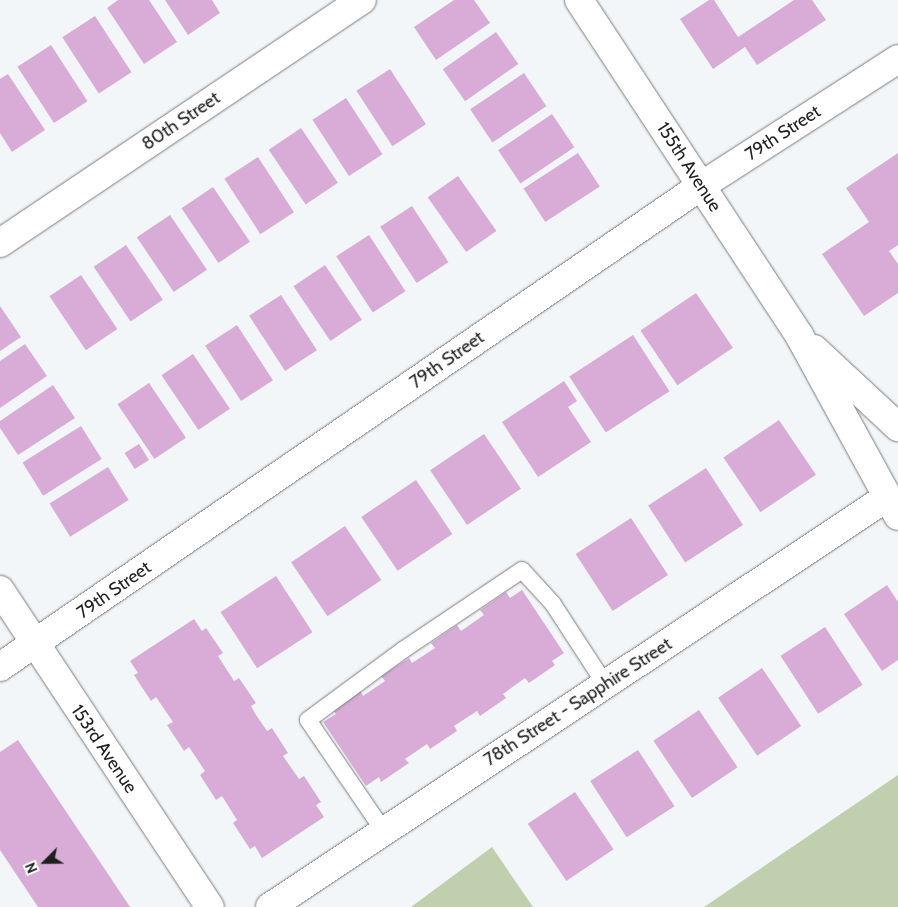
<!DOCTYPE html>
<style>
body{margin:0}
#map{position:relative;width:898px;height:907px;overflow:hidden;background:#f3f6f8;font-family:Cabin,sans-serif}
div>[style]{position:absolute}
.green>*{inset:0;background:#c0cfae}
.building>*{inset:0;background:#d8acd7;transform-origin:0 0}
.roads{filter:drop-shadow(0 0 1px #7a7c7e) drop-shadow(0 0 1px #7a7c7e)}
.lane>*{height:16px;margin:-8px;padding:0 8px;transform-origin:8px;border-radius:8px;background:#fff}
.street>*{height:28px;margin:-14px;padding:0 14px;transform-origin:14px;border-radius:14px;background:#fff}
span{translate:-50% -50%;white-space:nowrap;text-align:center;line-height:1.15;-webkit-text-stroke:4px #fff;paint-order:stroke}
.street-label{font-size:18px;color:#1e1f20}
.north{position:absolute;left:20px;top:837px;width:50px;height:50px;-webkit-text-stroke:4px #fff;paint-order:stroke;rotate:247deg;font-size:14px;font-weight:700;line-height:20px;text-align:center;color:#1e1f20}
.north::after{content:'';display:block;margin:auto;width:18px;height:22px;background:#1e1f20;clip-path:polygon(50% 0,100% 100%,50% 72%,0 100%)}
</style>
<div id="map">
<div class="green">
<div style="clip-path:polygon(898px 775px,898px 907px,704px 907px)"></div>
<div style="clip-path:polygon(492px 847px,533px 907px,411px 907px)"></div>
</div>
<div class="building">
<div style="clip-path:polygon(118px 0,149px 0,177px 42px,144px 64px,107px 8px)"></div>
<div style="clip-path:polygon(165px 0,212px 0,220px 13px,188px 35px)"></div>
<div style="clip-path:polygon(454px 0,474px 0,490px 23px,436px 60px,414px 27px)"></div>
<div style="clip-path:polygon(709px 0,714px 0,738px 37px,794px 0,812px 0,826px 20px,757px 65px,745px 47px,713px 69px,680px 19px)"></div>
<div style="left:95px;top:16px;width:67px;height:39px;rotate:57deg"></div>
<div style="left:496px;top:32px;width:39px;height:65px;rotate:55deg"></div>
<div style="left:51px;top:45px;width:67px;height:40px;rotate:57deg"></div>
<div style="left:390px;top:69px;width:66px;height:40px;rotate:57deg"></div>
<div style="left:524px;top:73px;width:40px;height:65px;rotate:56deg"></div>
<div style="clip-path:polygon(8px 74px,45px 130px,12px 152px,0 133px,0 79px)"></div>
<div style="left:346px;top:98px;width:67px;height:40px;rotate:57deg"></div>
<div style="left:552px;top:114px;width:40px;height:65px;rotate:56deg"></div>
<div style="left:301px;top:128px;width:66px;height:39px;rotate:56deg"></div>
<div style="left:578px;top:153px;width:40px;height:65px;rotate:57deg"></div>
<div style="clip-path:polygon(898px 153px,898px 245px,889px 251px,898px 264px,898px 293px,864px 316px,822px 254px,869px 222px,846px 188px)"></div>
<div style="left:258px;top:157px;width:66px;height:40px;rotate:57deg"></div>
<div style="left:458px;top:176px;width:67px;height:37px;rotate:55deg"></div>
<div style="left:213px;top:187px;width:66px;height:38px;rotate:56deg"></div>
<div style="left:412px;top:206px;width:67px;height:38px;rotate:57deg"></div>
<div style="left:170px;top:215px;width:66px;height:40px;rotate:56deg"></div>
<div style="left:369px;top:235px;width:67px;height:39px;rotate:57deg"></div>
<div style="left:126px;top:245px;width:66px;height:39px;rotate:56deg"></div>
<div style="left:325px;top:265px;width:66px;height:38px;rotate:56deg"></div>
<div style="left:81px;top:275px;width:65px;height:38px;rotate:56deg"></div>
<div style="left:696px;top:293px;width:66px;height:67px;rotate:56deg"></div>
<div style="left:281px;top:295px;width:66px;height:38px;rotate:57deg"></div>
<div style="clip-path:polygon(0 306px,21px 337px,0 351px)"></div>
<div style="left:237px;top:325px;width:66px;height:38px;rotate:57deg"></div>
<div style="left:633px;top:335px;width:67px;height:76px;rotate:57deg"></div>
<div style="clip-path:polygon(25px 344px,47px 376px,0 408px,0 361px)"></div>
<div style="left:193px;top:354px;width:66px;height:38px;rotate:56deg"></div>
<div style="clip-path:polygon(564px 381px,577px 401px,568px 407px,591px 442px,538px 477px,502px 422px)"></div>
<div style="left:149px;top:383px;width:66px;height:38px;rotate:56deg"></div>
<div style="clip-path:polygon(53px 385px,75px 418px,18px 455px,0 428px,0 421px)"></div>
<div style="left:779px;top:420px;width:66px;height:67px;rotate:56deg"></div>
<div style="left:81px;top:426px;width:39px;height:69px;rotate:58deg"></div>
<div style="left:484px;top:434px;width:66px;height:65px;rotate:56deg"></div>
<div style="left:139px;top:444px;width:19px;height:17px;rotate:58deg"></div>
<div style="left:108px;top:467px;width:39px;height:69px;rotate:58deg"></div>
<div style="left:706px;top:468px;width:68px;height:69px;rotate:57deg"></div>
<div style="left:416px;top:480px;width:65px;height:66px;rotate:56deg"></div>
<div style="left:631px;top:518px;width:68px;height:66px;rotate:57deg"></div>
<div style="left:345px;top:526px;width:65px;height:65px;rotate:56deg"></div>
<div style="left:276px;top:576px;width:67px;height:66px;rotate:57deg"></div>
<div style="clip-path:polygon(887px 585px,898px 602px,898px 660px,882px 671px,844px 614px)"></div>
<div style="clip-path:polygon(522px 590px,564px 653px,552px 661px,555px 665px,529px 683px,525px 678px,503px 694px,506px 698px,480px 716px,477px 711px,454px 726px,457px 731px,430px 749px,427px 744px,405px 759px,409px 763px,381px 782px,379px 777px,366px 786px,323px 722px,336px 714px,332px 709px,360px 690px,363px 696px,385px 681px,381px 676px,409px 658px,412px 663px,435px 648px,431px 643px,457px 625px,461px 631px,484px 615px,480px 610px,506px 592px,510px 598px)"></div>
<div style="clip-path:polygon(194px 619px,202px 631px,206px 628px,223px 653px,218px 656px,234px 681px,239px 678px,256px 703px,251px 706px,256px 715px,267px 731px,272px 728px,288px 753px,283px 756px,299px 779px,304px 776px,321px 802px,316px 805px,324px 817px,262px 858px,255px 846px,250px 849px,233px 823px,237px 820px,222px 796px,216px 800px,200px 775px,205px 771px,189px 747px,184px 751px,167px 725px,173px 722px,156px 697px,151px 701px,134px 675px,138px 673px,130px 661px)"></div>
<div style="left:825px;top:627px;width:69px;height:53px;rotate:57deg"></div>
<div style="left:762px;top:668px;width:70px;height:53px;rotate:56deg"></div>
<div style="left:699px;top:710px;width:69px;height:55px;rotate:56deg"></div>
<div style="clip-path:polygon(18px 740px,98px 859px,130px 907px,38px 907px,0 850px,0 752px)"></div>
<div style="left:638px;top:750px;width:67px;height:57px;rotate:57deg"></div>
<div style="left:575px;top:792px;width:69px;height:57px;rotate:56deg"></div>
</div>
<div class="roads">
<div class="lane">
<div style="left:383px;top:830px;width:133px;rotate:-124.3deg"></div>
<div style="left:308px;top:720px;width:118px;rotate:-36.4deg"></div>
<div style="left:403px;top:650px;width:143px;rotate:-33.9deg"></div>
<div style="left:522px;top:570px;width:46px;rotate:47.6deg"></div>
<div style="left:553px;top:604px;width:95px;rotate:57deg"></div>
</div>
<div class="street">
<div style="left:579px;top:0;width:401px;rotate:56.7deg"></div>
<div style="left:799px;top:335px;width:206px;rotate:61.3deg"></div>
<div style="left:0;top:243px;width:436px;rotate:-33.9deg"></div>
<div style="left:814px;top:349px;width:115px;rotate:42.9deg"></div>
<div style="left:0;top:590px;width:380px;rotate:56.5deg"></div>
<div style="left:0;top:667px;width:850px;rotate:-34.46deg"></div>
<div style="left:701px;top:186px;width:234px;rotate:-32.8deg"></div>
<div style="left:270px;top:907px;width:739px;rotate:-33.58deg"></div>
</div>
</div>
<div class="street-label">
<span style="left:181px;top:121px;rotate:-34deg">80th Street</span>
<span style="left:783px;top:133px;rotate:-33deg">79th Street</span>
<span style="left:689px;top:167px;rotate:57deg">155th Avenue</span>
<span style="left:447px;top:360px;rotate:-35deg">79th Street</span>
<span style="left:114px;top:590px;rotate:-35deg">79th Street</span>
<span style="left:578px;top:702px;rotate:-33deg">78th Street - Sapphire Street</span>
<span style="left:104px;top:749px;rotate:56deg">153rd Avenue</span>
</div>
<div class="north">N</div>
</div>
